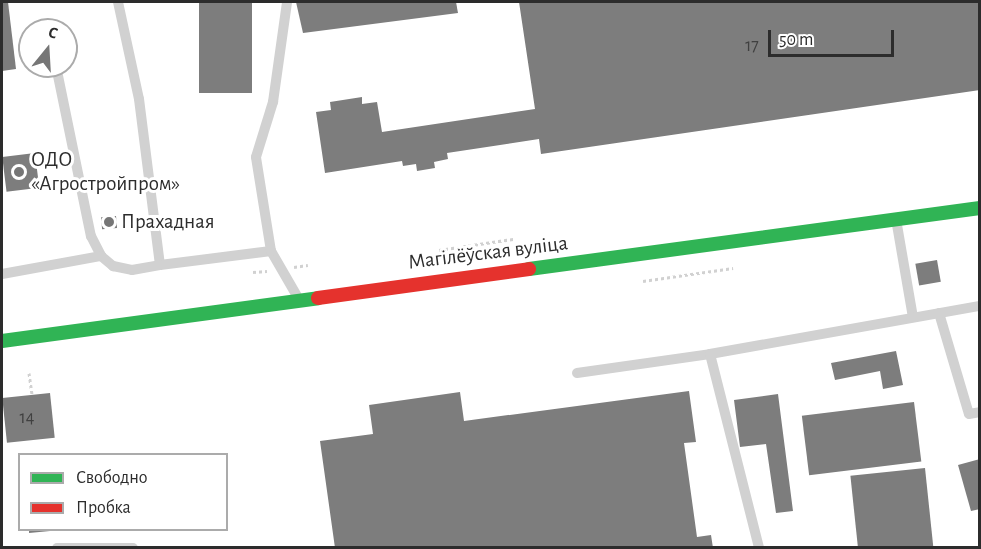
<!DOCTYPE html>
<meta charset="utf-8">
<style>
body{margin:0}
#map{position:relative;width:981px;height:549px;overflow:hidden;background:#fff;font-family:"Alegreya Sans",sans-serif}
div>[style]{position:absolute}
.building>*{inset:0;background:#7d7d7d;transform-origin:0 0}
.path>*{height:3px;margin-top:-1.5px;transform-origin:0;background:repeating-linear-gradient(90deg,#d1d1d1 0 3px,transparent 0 6px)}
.lane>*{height:10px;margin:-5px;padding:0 5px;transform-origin:5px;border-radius:5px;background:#d1d1d1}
.fast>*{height:14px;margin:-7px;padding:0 7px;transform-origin:7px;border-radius:7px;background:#30b455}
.jam>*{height:14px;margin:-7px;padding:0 7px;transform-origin:7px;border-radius:7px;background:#e5322d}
.dots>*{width:16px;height:16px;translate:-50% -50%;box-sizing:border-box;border:3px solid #fff;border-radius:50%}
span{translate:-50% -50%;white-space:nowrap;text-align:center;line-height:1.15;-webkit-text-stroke:6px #fff;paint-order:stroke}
.number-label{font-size:18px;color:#404040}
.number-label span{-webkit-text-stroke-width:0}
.poi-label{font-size:21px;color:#2c2c2c}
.left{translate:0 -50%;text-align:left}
.street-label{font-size:21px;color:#2c2c2c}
.frame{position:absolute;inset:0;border:3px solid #2c2c2c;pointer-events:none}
.legend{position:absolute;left:18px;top:453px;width:210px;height:78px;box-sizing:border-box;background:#fff;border:2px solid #ababab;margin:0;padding:8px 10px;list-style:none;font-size:18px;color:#2c2c2c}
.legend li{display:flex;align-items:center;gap:12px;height:30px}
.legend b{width:30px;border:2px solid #ababab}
.north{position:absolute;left:18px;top:18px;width:60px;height:60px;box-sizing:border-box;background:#fff;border:2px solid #ababab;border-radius:50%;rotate:18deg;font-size:16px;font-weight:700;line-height:24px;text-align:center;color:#2c2c2c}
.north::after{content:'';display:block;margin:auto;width:21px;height:27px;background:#767676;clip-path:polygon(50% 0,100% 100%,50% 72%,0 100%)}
.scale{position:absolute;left:768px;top:30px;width:126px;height:27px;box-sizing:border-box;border:3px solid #2c2c2c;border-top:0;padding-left:8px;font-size:18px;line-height:21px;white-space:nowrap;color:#2c2c2c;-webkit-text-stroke:4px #fff;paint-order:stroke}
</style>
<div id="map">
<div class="building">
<div style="clip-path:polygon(2px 2px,8px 2px,16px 69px,2px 71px)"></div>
<div style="left:199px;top:2px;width:53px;height:91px"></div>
<div style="clip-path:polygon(296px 2px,456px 2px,458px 13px,303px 33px)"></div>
<div style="clip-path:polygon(519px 2px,980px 2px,980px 90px,541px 154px,539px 139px,447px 153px,448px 159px,434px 162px,435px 168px,417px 171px,416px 164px,403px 166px,402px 161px,325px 173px,316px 112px,331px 110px,330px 102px,362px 97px,362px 104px,377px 102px,382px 132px,535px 109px)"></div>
<div style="left:35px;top:153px;width:35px;height:33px;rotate:83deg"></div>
<div style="left:116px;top:216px;width:12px;height:15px;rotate:85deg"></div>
<div style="left:937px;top:260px;width:22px;height:22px;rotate:80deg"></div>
<div style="clip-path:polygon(896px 351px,903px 385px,883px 389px,880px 371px,835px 380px,831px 363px)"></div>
<div style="clip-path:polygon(689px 391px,696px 442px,684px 443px,697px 537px,711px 535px,713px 548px,335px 548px,320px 441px,373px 434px,369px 405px,460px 392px,464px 421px)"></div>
<div style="left:50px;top:393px;width:45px;height:48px;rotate:84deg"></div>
<div style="clip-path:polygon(778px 394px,793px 511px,776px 513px,766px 444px,740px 447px,734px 400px)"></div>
<div style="left:914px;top:402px;width:60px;height:113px;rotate:83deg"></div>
<div style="clip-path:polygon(980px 459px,980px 509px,971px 511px,958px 465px)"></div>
<div style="left:925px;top:468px;width:81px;height:75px;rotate:84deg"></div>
<div style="clip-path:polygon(29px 530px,50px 530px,50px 531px,29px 533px)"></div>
</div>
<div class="path">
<div style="left:439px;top:250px;width:75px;rotate:-8.5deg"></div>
<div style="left:294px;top:267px;width:14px;rotate:-8deg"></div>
<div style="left:253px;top:272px;width:14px;rotate:-4deg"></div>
<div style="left:643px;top:281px;width:91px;rotate:-8.2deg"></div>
<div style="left:29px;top:373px;width:22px;rotate:82deg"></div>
</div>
<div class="lane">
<div style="left:118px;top:2px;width:99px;rotate:77.8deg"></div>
<div style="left:139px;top:99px;width:167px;rotate:82.8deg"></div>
<div style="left:160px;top:265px;width:112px;rotate:-7.2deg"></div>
<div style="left:271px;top:251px;width:52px;rotate:60deg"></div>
<div style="left:56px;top:66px;width:174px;rotate:78.4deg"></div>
<div style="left:91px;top:236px;width:22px;rotate:63deg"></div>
<div style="left:101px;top:256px;width:16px;rotate:40deg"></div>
<div style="left:113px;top:266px;width:19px;rotate:12deg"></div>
<div style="left:132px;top:270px;width:28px;rotate:-10deg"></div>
<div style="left:896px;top:219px;width:99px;rotate:80.2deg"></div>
<div style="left:271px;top:251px;width:95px;rotate:-99.1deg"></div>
<div style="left:256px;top:157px;width:58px;rotate:-72.8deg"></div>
<div style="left:273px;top:102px;width:101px;rotate:-82deg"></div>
<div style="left:2px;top:274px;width:101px;rotate:-10.3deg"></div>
<div style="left:939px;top:313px;width:105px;rotate:73.5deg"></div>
<div style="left:969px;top:414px;width:11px;rotate:-10deg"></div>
<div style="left:710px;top:354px;width:274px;rotate:-10.1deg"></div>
<div style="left:577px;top:373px;width:134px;rotate:-8.1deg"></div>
<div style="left:710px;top:354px;width:200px;rotate:75.8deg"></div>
<div style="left:57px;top:548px;width:76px"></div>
</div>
<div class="fast">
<div style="left:529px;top:269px;width:455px;rotate:-7.7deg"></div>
<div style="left:2px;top:341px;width:319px;rotate:-7.7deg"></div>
</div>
<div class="jam">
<div style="left:318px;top:298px;width:213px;rotate:-7.8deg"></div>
</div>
<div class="dots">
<div style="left:19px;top:172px;background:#767676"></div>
<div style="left:109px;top:222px;background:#767676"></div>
</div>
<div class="number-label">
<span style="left:752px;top:46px">17</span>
<span style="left:27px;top:418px">14</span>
</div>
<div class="poi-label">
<span class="left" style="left:31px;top:172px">ОДО<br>«Агростройпром»</span>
<span class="left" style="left:121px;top:222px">Прахадная</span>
</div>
<div class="street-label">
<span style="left:488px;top:253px;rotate:-7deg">Магілёўская вуліца</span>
</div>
<div class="frame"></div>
<ul class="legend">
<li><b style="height:8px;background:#30b455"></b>Свободно</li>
<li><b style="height:8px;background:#e5322d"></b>Пробка</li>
</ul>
<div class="north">С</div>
<div class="scale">50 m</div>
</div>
